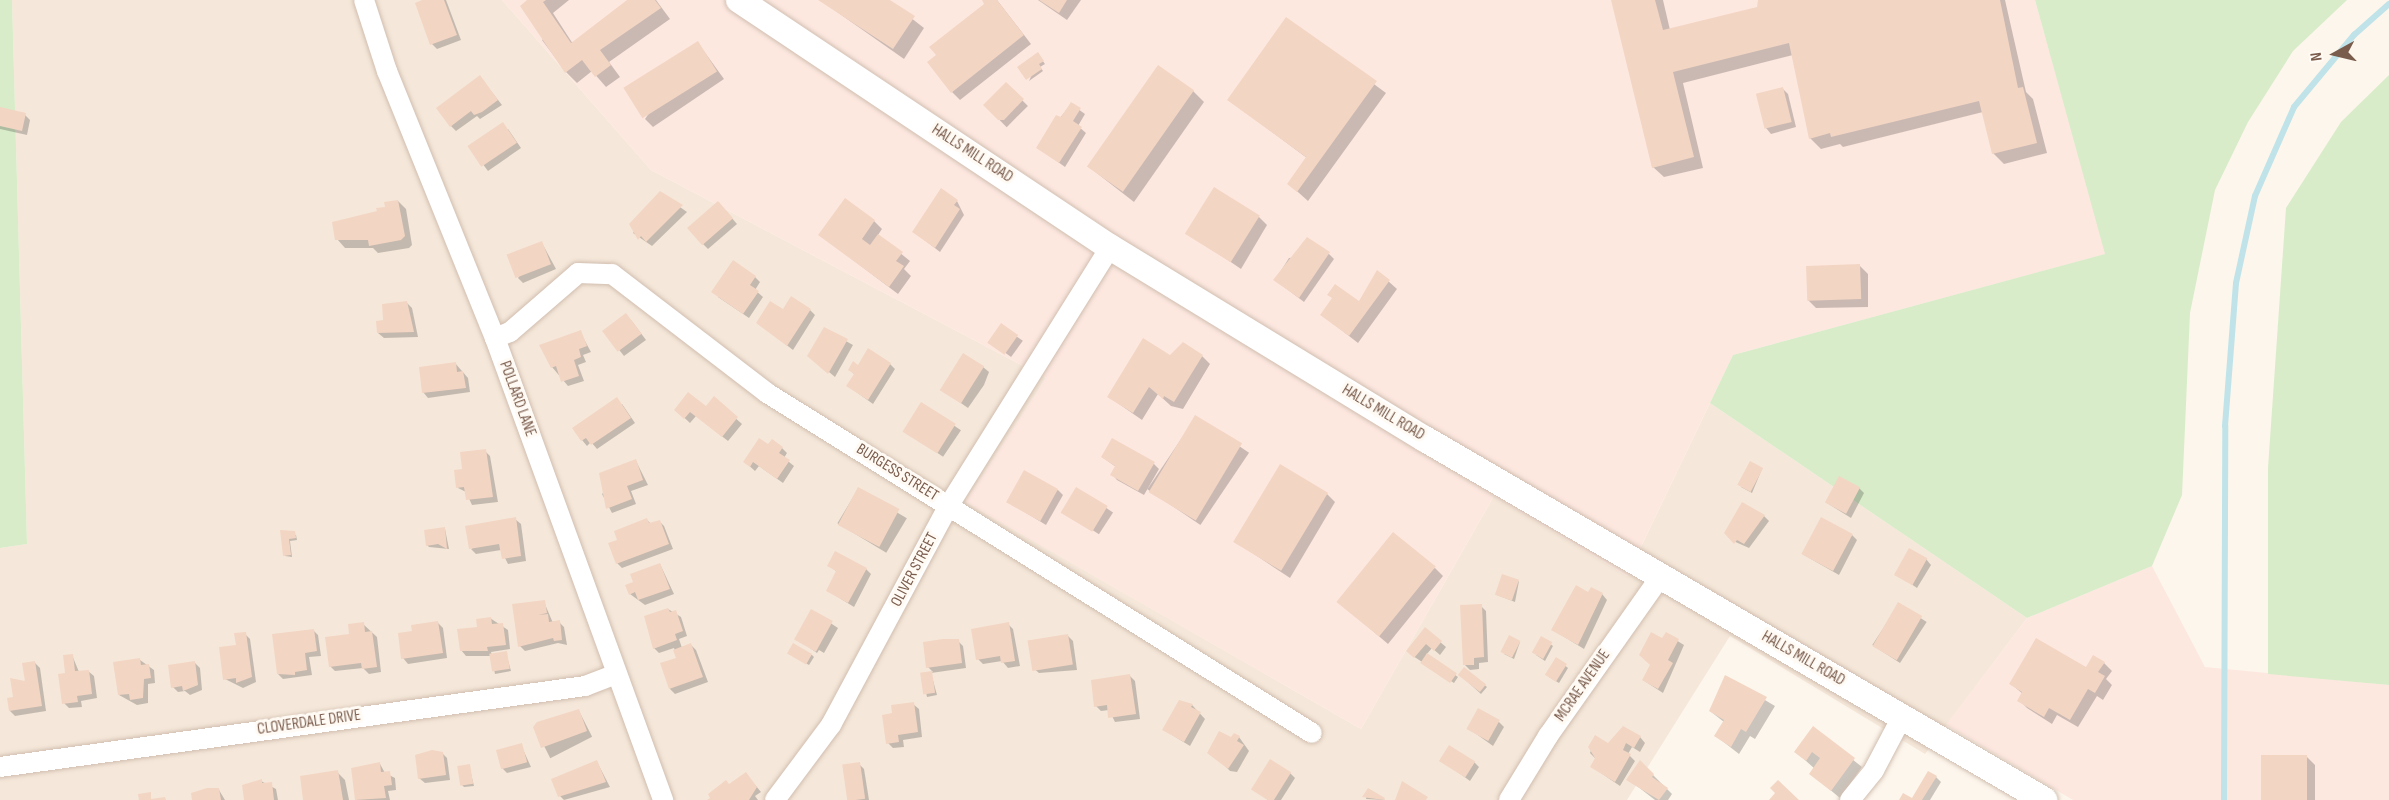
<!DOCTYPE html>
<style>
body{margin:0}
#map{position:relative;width:2389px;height:800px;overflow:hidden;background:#fdf6ec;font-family:"Sofia Sans Condensed",sans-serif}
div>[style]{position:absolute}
.residential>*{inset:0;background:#f5e8da}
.commercial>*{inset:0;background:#fde8e0}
.green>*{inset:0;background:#d8ecc9}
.shadow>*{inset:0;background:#0003;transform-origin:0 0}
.stream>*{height:6px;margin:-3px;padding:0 3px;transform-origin:3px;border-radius:3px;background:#bfe3e8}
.building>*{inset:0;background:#f3d5c3;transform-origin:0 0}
.roads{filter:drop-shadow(0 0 2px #d1beb0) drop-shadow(0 0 2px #d1beb0)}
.minor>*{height:20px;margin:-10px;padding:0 10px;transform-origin:10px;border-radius:10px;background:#fff}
.tertiary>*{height:26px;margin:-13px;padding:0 13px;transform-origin:13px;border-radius:13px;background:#fff}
span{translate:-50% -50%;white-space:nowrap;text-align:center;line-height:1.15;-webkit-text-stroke:6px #fffaf3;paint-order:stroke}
.street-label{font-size:16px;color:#7a5c4d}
.north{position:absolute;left:2305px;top:24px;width:60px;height:60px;-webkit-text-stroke:4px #fffaf3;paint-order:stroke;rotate:262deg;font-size:16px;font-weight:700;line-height:24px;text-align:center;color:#7a5c4d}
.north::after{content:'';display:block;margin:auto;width:21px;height:27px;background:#7a5c4d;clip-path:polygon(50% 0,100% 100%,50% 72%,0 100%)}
</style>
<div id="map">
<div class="residential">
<div style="clip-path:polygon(12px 0,502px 0,651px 170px,1046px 378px,966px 502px,1361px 729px,1494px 496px,1627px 576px,1710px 403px,2027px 618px,1925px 754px,1730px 636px,1627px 800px,0 800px,0 548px,27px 544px)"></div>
</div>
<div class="commercial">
<div style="clip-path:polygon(502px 0,2035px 0,2106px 254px,1733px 355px,1627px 576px,1494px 496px,1361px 729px,965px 502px,1046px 378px,651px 170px)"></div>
<div style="clip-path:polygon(2152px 566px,2205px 667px,2389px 685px,2389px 800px,2073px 800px,1946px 725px,2027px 618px)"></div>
</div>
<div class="green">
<div style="clip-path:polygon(0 0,12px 0,27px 544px,0 548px)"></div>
<div style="clip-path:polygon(2035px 0,2347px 0,2293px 51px,2248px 122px,2215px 190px,2190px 313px,2182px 495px,2152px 566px,2027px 618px,1710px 403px,1733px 355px,2105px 254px)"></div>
<div style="clip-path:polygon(2389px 75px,2389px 685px,2268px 674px,2268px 468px,2286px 208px,2341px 122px)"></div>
</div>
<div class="shadow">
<div style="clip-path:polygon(426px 0,446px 0,461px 40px,437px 49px,432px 44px)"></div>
<div style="clip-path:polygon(530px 0,569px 0,553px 13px,573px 44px,630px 0,656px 0,670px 19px,609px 62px,620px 77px,606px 87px,592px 71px,577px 83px,566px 72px,542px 40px,546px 37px)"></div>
<div style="clip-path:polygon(820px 0,888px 0,924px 28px,904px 59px)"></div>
<div style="clip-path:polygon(984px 0,997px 0,1031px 44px,960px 100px,952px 92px,986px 4px)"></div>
<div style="clip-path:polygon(1038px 0,1081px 0,1067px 20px)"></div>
<div style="clip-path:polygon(1612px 0,1663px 0,1670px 30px,1758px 8px,1759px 0,2005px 0,2026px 92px,2033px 99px,2047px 153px,2004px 164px,1993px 153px,1983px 112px,1843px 147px,1840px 144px,1821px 149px,1810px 138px,1793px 55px,1683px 83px,1703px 168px,1664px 177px,1653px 167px)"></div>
<div style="clip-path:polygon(1286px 19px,1386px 93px,1308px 201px,1289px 184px,1307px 158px,1229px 100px)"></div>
<div style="clip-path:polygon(698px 43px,724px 79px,653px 127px,645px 119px)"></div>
<div style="clip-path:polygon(1040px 57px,1045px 64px,1040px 67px,1043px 71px,1029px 81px)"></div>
<div style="clip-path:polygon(480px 77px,502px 105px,480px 119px,477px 116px,456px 131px,451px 126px)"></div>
<div style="left:1006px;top:84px;width:31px;height:30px;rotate:45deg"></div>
<div style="clip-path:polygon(1783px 89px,1788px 94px,1796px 127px,1771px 134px,1766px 128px)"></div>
<div style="clip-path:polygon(1193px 91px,1204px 102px,1134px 202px,1089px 167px)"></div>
<div style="clip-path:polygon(1071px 104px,1085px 114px,1078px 126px,1086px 133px,1065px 167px,1037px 147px)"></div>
<div style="clip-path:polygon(0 109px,25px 115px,30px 120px,27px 135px,0 129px)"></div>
<div style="clip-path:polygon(508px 129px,521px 148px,488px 171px,470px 147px)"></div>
<div style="clip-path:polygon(660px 193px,687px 212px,652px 246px,633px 233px)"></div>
<div style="clip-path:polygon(398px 201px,406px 209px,412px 245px,409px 248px,378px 253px,373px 248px,345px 248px,337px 239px)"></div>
<div style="clip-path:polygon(957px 201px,964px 215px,940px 252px,914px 232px)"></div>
<div style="clip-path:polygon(723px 208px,737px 224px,708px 249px,703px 244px)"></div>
<div style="clip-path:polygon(1259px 217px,1267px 225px,1241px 269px,1188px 233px)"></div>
<div style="clip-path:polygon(874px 221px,882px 229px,878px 235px,910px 261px,904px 269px,911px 276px,898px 294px,820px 235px)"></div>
<div style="clip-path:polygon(542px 243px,556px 269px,523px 283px,518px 278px)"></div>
<div style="clip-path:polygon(1329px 254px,1334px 259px,1304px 302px,1275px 280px,1289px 258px)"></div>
<div style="clip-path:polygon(1860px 266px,1868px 274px,1868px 307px,1816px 308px,1808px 300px)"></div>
<div style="clip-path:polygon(1378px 272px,1397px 289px,1358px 343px,1322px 315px,1359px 303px)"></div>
<div style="clip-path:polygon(755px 277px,760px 282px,755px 290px,763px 297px,749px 318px,718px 297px)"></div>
<div style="clip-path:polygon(407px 303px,412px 308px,418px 337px,384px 338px,378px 333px,385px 322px)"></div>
<div style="clip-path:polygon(810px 310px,815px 315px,793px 350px,758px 323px,783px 311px)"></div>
<div style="clip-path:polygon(631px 320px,646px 340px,624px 356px,604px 331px)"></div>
<div style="left:1001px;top:325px;width:27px;height:20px;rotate:36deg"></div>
<div style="clip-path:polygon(824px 329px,853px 345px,835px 377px,812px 358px)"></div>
<div style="clip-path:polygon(580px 332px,591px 352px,583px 355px,586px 362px,578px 365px,584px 381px,568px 386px,552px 367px)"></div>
<div style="clip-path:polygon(1202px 356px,1210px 364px,1183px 409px,1171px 406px,1158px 394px,1142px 420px,1109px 397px,1171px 357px)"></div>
<div style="clip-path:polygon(455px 363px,468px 378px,470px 392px,428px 398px,423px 392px)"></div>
<div style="clip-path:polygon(890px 364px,895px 369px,873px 404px,848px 386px,855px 375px,850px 370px)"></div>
<div style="clip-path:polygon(983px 367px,989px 372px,984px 385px,968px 408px,942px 390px)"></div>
<div style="clip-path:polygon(714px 399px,742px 424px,728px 441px,696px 416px,690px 423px,676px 410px,707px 408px)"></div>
<div style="clip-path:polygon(622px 404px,635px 423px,597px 449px,591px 442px,587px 446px,582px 440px)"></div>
<div style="left:922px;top:404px;width:47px;height:32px;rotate:34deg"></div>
<div style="left:1196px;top:417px;width:64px;height:87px;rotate:34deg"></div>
<div style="clip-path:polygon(769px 447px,782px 448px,787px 453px,784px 458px,794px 466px,783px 483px,759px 466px,755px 471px,745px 462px)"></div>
<div style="clip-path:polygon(485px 451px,490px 456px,498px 502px,472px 505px,466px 492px,458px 488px,464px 471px)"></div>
<div style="clip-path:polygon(1102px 457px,1154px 464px,1159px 469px,1144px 495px,1117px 480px,1112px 474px,1116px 467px)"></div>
<div style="clip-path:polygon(636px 461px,648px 485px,631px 491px,636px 504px,612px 513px,602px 494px)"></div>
<div style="clip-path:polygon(1762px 469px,1752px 493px,1741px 487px)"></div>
<div style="clip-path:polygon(1859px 488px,1864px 493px,1851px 518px,1827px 503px)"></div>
<div style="left:858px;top:489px;width:57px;height:40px;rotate:31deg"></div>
<div style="left:1077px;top:489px;width:43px;height:26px;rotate:33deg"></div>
<div style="clip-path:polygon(1058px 490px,1063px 495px,1046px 525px,1008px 502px)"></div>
<div style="clip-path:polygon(1327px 494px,1335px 502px,1290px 578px,1236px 542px)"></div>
<div style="clip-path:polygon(1764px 516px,1769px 521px,1749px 548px,1731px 540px)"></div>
<div style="clip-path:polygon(515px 519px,521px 524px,526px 561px,508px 564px,501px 550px,476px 554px,471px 549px)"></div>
<div style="clip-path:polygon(647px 520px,651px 524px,659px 521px,664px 526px,673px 549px,622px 568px,617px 563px,619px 541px)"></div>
<div style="clip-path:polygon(445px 529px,449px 549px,429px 547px,427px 545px)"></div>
<div style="clip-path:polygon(281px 532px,296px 535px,297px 540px,290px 541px,292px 557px,285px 556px)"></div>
<div style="clip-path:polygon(1852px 535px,1857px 540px,1839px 575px,1804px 555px)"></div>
<div style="clip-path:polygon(1926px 559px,1931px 565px,1917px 588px,1895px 573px)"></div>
<div style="clip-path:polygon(660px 564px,674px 594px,645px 605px,630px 594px,635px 583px)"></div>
<div style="clip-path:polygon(829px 565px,866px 569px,871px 574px,854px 607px,828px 591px,837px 572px)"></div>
<div style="clip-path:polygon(1435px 568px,1443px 576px,1388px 644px,1339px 602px)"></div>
<div style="clip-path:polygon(1519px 581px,1515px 602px,1497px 595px)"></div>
<div style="clip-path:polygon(1589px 594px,1602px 594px,1607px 600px,1584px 649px,1553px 630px)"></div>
<div style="clip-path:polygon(544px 602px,553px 623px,559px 622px,564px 627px,567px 645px,558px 643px,525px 651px,520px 646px)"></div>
<div style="left:1899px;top:604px;width:33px;height:49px;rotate:33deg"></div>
<div style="clip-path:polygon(1481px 606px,1486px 611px,1488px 662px,1479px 663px,1479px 669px,1470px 670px,1464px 664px)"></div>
<div style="clip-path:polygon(668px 609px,681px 617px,687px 636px,679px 639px,682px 648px,691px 645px,696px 650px,708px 682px,675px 694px,670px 689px,678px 659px,674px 648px,659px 653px,654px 648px)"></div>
<div style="clip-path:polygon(812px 611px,838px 628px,824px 653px,819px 650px,817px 653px,797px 639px)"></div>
<div style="clip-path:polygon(490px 618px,508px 630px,510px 649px,491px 652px,492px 655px,506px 653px,511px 671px,495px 674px,491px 656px,466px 656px,461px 650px)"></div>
<div style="clip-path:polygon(438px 623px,443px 628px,447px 658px,408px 664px,403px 658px,413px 633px)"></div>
<div style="clip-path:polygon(363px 624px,377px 637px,381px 672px,369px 674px,363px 668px,335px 671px,330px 666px)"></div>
<div style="clip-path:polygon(1008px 624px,1013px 629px,1020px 666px,1008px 668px,1002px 661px,983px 664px,978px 659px)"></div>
<div style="clip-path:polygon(1425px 629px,1446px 647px,1440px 655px,1432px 648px,1426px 655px,1458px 677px,1454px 683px,1413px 656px)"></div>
<div style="clip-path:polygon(313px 630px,318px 635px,321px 656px,309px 657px,312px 675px,283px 679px,278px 674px)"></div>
<div style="clip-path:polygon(245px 634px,250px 639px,256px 682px,243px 688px,225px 679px)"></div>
<div style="clip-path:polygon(1666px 634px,1684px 645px,1663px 693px,1643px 680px)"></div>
<div style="clip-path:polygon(1068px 636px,1073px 641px,1077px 670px,1039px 673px,1033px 668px)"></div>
<div style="clip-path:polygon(1542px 638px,1553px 646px,1545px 661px,1536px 655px)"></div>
<div style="clip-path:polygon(958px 641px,963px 646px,966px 668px,931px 673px,937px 695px,927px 697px,922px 674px,933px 672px,928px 667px)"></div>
<div style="clip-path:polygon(1520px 642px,1514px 659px,1504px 654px)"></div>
<div style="clip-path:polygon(790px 654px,812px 655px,814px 657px,809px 665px)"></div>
<div style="clip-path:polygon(72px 655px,79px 672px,88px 671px,94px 676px,97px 698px,81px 701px,82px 707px,69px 708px,64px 703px)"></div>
<div style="clip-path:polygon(1557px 659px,1568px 668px,1559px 683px,1549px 677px)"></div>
<div style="clip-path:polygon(140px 660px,154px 670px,155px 683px,148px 684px,148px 703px,137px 705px,119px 695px)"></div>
<div style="clip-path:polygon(35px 663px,40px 668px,46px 711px,15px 716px,10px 711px,15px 698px)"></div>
<div style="clip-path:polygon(195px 663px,200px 668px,202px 690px,190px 695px,185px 691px,178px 692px,173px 687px)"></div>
<div style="clip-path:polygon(2104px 663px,2112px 671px,2106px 679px,2112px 685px,2103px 700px,2097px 696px,2078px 727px,2057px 715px,2052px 724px,2027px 708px,2019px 700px,2023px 694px,2011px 684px)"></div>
<div style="clip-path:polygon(1465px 669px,1487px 687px,1481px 694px,1460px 675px)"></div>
<div style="clip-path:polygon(1130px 676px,1135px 681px,1140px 719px,1115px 722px,1109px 710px,1101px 711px,1096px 706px)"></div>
<div style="clip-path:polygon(1726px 677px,1775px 706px,1755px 739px,1750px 736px,1739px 754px,1716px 736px,1724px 722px,1710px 711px)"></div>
<div style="clip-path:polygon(913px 704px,919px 709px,922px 737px,903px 740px,904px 747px,893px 748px,888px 743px,894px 715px)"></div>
<div style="clip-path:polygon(1192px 705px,1205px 719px,1190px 746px,1164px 730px)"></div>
<div style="left:579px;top:711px;width:29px;height:47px;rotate:63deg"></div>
<div style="clip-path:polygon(1499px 722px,1504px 727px,1493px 746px,1468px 728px)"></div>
<div style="clip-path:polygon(1813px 728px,1862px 767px,1840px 798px,1811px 774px,1815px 769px,1796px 752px)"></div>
<div style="clip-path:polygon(1239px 737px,1249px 751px,1237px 772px,1230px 771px,1225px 766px,1232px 739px)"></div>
<div style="clip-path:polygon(1596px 737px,1608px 745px,1640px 737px,1645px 743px,1640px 752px,1632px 747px,1628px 754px,1635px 761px,1620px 786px,1592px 767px,1596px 759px,1590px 753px)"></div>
<div style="clip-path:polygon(521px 745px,531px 767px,507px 773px,502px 768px)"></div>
<div style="clip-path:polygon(442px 753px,447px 758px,450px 780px,425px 783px,419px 778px)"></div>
<div style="clip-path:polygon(2307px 757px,2315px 765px,2315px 800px,2263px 800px)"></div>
<div style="clip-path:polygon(1441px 760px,1474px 762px,1479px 767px,1470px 781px)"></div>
<div style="clip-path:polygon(597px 762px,610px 787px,564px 800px,560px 796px)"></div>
<div style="clip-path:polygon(1640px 762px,1672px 794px,1668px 800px,1655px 800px,1628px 779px)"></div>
<div style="clip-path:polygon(380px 764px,385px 773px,395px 778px,396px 790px,388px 791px,390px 800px,357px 800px,352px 769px)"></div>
<div style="clip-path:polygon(859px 764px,864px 769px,869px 800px,848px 800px,843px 766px)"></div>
<div style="clip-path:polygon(469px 766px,474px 786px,464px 787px,462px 785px)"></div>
<div style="clip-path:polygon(337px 772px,345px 780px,349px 800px,305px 800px)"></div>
<div style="clip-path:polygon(1290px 773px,1295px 778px,1281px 800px,1268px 800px,1254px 789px)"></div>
<div style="clip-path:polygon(746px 774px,761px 792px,755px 796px,758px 800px,710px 800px)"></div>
<div style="clip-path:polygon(1936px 777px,1941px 782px,1930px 800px,1913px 800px)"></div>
<div style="clip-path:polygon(261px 781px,276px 789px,278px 800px,246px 800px)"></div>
<div style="clip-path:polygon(219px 790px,225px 800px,193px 800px)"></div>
<div style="clip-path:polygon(1368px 790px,1385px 800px,1366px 799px)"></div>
</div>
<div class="stream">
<div style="left:2224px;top:800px;width:374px;rotate:-89.8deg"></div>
<div style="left:2225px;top:426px;width:143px;rotate:-85.6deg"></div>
<div style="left:2236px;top:283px;width:89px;rotate:-77.7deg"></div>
<div style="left:2255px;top:196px;width:97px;rotate:-66.3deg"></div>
<div style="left:2294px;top:107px;width:94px;rotate:-50.2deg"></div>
<div style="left:2354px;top:35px;width:47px;rotate:-41.5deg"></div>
</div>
<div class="building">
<div style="clip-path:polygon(422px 0,444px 0,457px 35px,430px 45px,415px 3px)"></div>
<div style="clip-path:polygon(527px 0,546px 0,543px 2px,571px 43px,627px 0,655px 0,661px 8px,600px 50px,611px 65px,595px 77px,582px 60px,565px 73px,520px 6px)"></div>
<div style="clip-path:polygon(818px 0,890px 0,915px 16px,893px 49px)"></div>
<div style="clip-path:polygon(982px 0,997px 0,1024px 35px,951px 93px,927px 62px,936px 55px,929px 47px,984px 4px)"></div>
<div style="clip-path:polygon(1039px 0,1067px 0,1059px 13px)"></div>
<div style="clip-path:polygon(1611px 0,1655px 0,1663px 30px,1757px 7px,1758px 0,2000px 0,2018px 88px,2023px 87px,2037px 143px,1992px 154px,1979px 101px,1831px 137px,1830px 133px,1809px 139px,1789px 43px,1673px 72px,1694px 157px,1652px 168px)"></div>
<div style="clip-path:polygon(1286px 17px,1377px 81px,1297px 192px,1287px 184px,1306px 157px,1227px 100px)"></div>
<div style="left:698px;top:41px;width:36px;height:88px;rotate:58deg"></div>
<div style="clip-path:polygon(1038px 52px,1044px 61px,1039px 64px,1042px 69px,1026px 80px,1017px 67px)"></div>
<div style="left:1158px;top:65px;width:44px;height:124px;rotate:35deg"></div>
<div style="clip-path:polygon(480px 75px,498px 100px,482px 112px,474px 115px,471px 111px,450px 127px,436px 108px)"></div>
<div style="clip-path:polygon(1006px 82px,1024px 99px,1004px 120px,998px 120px,983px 105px)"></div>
<div style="left:1783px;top:87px;width:36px;height:28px;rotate:76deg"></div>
<div style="clip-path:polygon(1071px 102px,1081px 108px,1073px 121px,1082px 127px,1059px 163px,1036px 148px,1056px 115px,1061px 117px)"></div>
<div style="clip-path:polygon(0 107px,26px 113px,22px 131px,0 126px)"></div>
<div style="left:503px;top:122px;width:25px;height:43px;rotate:56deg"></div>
<div style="left:1214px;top:187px;width:54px;height:55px;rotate:32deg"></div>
<div style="clip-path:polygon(941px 188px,958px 200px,954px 205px,960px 209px,935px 248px,912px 232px)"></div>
<div style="clip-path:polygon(660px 191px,683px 205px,646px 242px,641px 236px,638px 240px,629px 224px)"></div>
<div style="clip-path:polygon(845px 198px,875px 220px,862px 239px,870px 245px,878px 234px,903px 252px,896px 261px,904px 266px,889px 287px,818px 235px)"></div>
<div style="clip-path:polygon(398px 200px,405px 236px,401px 240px,369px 246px,368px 240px,335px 240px,332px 222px,377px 211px,376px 208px,385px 207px,384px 202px)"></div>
<div style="left:718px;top:201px;width:23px;height:41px;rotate:49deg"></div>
<div style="clip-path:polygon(1307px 237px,1330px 252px,1299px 298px,1273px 280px)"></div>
<div style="left:542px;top:241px;width:25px;height:38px;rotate:69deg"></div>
<div style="clip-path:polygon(733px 260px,756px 276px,750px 285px,759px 291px,743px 314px,711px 292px)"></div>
<div style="left:1860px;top:264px;width:35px;height:54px;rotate:88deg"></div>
<div style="clip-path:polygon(1377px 270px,1390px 280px,1349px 336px,1320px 315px,1332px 298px,1327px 295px,1335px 284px,1359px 301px)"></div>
<div style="clip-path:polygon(791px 296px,811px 309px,787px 346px,756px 323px,770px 301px,783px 309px)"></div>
<div style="clip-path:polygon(407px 301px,414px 332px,377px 333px,376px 321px,383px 320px,382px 304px)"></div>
<div style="left:626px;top:313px;width:26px;height:30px;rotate:53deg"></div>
<div style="left:1001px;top:323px;width:21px;height:24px;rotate:35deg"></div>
<div style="clip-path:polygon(824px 327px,848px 339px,828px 374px,807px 356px)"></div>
<div style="clip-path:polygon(581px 330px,587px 346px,579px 349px,581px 357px,574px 360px,579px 376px,561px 382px,556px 366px,551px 368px,539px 345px)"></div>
<div style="clip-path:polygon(1143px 338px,1170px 355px,1183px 342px,1203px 355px,1174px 402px,1164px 396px,1163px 399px,1149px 387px,1133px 413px,1107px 397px)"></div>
<div style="clip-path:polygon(868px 348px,891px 363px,868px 400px,846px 386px,854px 374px,848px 370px,853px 361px,858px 365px)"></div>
<div style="left:963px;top:353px;width:25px;height:44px;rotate:32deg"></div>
<div style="clip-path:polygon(456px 362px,457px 372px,463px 371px,466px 388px,422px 393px,419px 367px)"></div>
<div style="clip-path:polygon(688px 392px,706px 406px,714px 396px,738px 417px,722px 437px,690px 412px,684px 419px,674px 410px)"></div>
<div style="clip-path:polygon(617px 397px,631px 418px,591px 445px,586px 438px,581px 441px,572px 428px)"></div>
<div style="left:921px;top:402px;width:41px;height:35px;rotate:32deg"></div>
<div style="left:1195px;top:415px;width:55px;height:90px;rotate:31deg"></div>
<div style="clip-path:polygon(759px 438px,768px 444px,772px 439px,783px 447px,779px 453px,790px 460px,777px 479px,753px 462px,750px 467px,743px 462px)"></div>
<div style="clip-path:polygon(1112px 438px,1155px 462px,1138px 491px,1110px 475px,1115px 466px,1101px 457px)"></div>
<div style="clip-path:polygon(486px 449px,493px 497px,466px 500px,464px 487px,456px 488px,454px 470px,462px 469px,460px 452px)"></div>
<div style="clip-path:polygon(636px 459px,643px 480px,627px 486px,632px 499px,606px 509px,599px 473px)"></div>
<div style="left:1750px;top:461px;width:15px;height:27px;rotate:28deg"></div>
<div style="left:1280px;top:464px;width:56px;height:91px;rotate:31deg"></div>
<div style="left:1024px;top:470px;width:39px;height:37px;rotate:29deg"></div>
<div style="left:1839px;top:476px;width:24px;height:30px;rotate:28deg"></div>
<div style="left:858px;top:487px;width:47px;height:43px;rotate:28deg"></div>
<div style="left:1076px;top:487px;width:37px;height:30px;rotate:31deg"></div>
<div style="clip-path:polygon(1742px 502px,1765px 515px,1744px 544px,1737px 540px,1734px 544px,1724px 533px)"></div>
<div style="clip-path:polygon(516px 517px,521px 556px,502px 559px,499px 544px,469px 549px,465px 526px)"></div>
<div style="left:1821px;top:517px;width:36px;height:42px;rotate:28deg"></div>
<div style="clip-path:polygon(647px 518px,649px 523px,660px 520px,669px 544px,616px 564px,608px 543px,617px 540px,614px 531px)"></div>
<div style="clip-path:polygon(445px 527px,447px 549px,438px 544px,426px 546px,424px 530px)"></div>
<div style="clip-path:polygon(280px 530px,295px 531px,296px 538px,289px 539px,291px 555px,283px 556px)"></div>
<div style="left:1393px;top:532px;width:55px;height:90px;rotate:39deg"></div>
<div style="left:1909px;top:548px;width:21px;height:31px;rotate:29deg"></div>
<div style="clip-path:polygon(835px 551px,867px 568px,848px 603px,826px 591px,836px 571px,827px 566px)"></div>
<div style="clip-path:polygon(660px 563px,670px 589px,638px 600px,635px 592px,629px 595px,625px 585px,633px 582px,630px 574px)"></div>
<div style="left:1502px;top:574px;width:18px;height:22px;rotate:19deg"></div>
<div style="clip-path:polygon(1576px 585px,1588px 592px,1591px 587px,1603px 593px,1578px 645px,1551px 630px)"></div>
<div style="clip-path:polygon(545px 600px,547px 613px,538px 615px,548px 614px,549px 622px,560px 620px,562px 640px,554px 641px,553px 638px,518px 647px,512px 604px)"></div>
<div style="left:1898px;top:602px;width:28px;height:51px;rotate:30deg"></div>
<div style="clip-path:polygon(1482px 604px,1484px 657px,1474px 658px,1474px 665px,1463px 665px,1460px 605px)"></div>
<div style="clip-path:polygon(668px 608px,670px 612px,676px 610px,683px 631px,675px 634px,677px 640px,653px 649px,644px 616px)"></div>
<div style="left:811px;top:609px;width:25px;height:35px;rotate:29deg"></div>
<div style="clip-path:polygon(491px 617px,492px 624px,503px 623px,506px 645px,487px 647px,488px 651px,460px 651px,457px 629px,477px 627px,476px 619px)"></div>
<div style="clip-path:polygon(438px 621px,443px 653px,401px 659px,398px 633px,412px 631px,411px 625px)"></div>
<div style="clip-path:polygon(364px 622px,365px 632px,372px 631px,377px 667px,362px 669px,361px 663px,329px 667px,325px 637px,349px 634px,348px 624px)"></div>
<div style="clip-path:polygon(1009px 622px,1015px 661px,1001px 663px,1000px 656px,976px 660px,971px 629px)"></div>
<div style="clip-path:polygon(1425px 627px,1442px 641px,1434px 651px,1426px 644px,1414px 658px,1406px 651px)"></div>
<div style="clip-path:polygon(314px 629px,317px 651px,305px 653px,307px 670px,295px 672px,295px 675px,277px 674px,272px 634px)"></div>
<div style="clip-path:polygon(246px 632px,252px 677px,236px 683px,236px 678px,223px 680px,219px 647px,236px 645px,234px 633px)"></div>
<div style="clip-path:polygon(1651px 632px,1662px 638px,1666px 632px,1679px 639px,1668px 660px,1673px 663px,1658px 689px,1642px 680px,1650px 665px,1639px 655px)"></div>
<div style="left:1068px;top:634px;width:31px;height:41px;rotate:81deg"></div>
<div style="left:1509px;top:635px;width:13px;height:19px;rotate:27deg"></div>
<div style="left:1541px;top:636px;width:13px;height:19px;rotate:29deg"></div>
<div style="clip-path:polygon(2036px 638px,2086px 667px,2093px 655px,2105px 662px,2098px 672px,2105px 676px,2095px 693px,2088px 689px,2070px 720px,2049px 708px,2044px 717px,2017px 701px,2022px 692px,2009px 684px)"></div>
<div style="clip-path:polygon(943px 639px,959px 639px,962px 663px,926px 668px,923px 642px)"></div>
<div style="clip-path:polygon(691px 643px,703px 677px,669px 689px,660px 663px,676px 658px,673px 650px)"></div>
<div style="left:793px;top:643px;width:22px;height:12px;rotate:30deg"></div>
<div style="left:507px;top:651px;width:18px;height:18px;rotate:81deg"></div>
<div style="left:1427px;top:653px;width:36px;height:12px;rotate:34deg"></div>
<div style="clip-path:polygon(73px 654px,75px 671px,89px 670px,92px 694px,77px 696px,78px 702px,62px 704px,58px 674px,65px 673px,63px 655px)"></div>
<div style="left:1556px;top:657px;width:13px;height:21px;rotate:32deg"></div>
<div style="clip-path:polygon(140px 658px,141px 665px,149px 664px,151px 678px,144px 679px,143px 698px,130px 700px,129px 694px,118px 695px,113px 662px)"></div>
<div style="clip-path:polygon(35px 661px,42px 706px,9px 711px,7px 698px,13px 697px,10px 678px,25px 681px,22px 663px)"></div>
<div style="clip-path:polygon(195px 661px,198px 685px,183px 691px,182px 686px,171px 688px,168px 665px)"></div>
<div style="left:1464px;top:667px;width:28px;height:10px;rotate:38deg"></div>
<div style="left:932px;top:671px;width:22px;height:12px;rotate:82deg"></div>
<div style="clip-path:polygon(1130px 674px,1136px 714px,1108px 718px,1107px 705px,1094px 707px,1091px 680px)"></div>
<div style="clip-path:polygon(1725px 675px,1767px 697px,1746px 732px,1741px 729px,1731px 747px,1714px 736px,1724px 720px,1709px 711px)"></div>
<div style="clip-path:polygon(1179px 700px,1193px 704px,1191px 707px,1201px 712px,1184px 742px,1162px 730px)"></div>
<div style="clip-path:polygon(914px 702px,918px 732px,898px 735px,899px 742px,886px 744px,882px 715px,892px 713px,891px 705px)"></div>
<div style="left:1478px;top:708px;width:25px;height:24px;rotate:29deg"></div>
<div style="clip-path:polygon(579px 709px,587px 731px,541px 748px,533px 727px,537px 722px)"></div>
<div style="clip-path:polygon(1623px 726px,1641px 736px,1634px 748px,1626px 743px,1623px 750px,1631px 754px,1615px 782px,1590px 767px,1595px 758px,1588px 747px,1595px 735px,1608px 743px)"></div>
<div style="clip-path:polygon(1813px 726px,1855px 758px,1831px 791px,1809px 774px,1820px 758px,1812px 752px,1806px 761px,1794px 752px)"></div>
<div style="clip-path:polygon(1219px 731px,1231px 737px,1234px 733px,1240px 736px,1237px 741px,1244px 745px,1228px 769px,1207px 753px)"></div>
<div style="left:522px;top:743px;width:20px;height:27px;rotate:75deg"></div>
<div style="left:1449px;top:745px;width:31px;height:19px;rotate:32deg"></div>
<div style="clip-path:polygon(432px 750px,443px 752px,446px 775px,418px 779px,415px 755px)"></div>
<div style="left:2261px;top:755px;width:46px;height:45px"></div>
<div style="left:1270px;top:759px;width:25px;height:36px;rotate:32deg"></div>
<div style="clip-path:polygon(597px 760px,606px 782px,558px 797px,551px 779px)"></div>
<div style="clip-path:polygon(1640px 760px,1654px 774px,1652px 777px,1668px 788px,1659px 800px,1626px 780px)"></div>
<div style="clip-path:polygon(380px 762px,381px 772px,390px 771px,392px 785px,384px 786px,386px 798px,355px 800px,351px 768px)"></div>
<div style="left:860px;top:762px;width:37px;height:18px;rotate:82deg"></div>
<div style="left:470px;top:764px;width:20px;height:13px;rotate:81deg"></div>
<div style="clip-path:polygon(338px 770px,343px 800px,303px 800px,300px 776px)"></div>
<div style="clip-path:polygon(1928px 771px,1937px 776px,1922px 800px,1899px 800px,1903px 793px,1912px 798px)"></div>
<div style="clip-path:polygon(746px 772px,757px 787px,749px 800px,707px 800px,710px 798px,708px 794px,726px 780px,729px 784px)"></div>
<div style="clip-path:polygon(262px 779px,262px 783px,272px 782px,274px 800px,244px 800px,242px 785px)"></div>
<div style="clip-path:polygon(1778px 780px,1799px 800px,1769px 800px,1775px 793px,1770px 788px)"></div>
<div style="clip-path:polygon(1402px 781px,1428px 797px,1426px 800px,1395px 800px)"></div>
<div style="clip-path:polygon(207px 788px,219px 788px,221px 800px,192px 800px,191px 793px)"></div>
<div style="clip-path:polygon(1368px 788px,1385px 798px,1384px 800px,1362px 797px)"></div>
<div style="clip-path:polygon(151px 792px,151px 799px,165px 797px,166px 800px,139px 800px,138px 794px)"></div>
</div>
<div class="roads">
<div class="minor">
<div style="left:364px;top:0;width:75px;rotate:72.1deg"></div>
<div style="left:387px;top:71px;width:288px;rotate:68deg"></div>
<div style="left:495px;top:338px;width:492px;rotate:70deg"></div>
<div style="left:495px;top:338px;width:16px;rotate:-22deg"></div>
<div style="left:510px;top:332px;width:90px;rotate:-40.9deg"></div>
<div style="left:578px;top:273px;width:34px;rotate:2deg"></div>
<div style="left:612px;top:274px;width:195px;rotate:37.5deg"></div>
<div style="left:767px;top:393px;width:642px;rotate:31.96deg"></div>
<div style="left:0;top:767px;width:591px;rotate:-7.88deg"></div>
<div style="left:585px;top:686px;width:34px;rotate:-21deg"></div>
<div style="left:775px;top:800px;width:94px;rotate:-53.3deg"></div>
<div style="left:831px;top:725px;width:250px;rotate:-61.8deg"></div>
<div style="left:949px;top:505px;width:304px;rotate:-58deg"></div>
<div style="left:1509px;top:800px;width:75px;rotate:-58.6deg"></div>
<div style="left:1548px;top:736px;width:196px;rotate:-54.8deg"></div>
<div style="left:1850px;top:800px;width:38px;rotate:-51deg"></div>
<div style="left:1874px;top:770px;width:60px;rotate:-62.2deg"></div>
</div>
<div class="tertiary">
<div style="left:739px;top:0;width:446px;rotate:33.7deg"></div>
<div style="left:1110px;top:247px;width:369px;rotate:31.4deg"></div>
<div style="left:1425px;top:439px;width:717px;rotate:30.25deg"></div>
</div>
</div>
<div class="street-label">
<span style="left:972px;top:154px;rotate:33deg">HALLS MILL ROAD</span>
<span style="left:517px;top:399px;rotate:70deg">POLLARD LANE</span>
<span style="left:1383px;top:413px;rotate:31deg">HALLS MILL ROAD</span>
<span style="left:897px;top:473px;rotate:32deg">BURGESS STREET</span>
<span style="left:915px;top:570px;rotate:-62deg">OLIVER STREET</span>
<span style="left:1803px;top:659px;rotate:30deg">HALLS MILL ROAD</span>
<span style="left:1583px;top:686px;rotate:-55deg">MCRAE AVENUE</span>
<span style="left:309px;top:723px;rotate:-8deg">CLOVERDALE DRIVE</span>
</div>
<div class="north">N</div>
</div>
